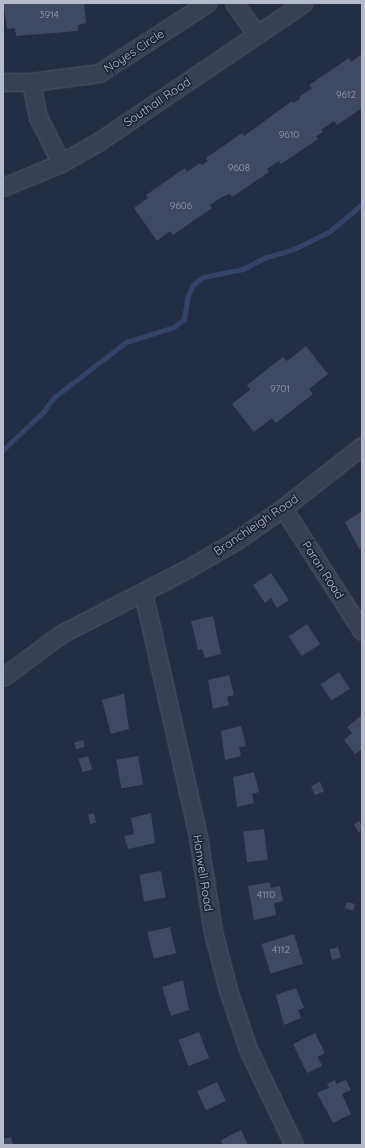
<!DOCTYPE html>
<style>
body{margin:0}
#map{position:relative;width:365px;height:1148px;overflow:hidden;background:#232d43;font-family:Quicksand,sans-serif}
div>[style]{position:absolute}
.stream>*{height:5px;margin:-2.5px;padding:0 2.5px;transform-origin:2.5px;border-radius:2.5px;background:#34436a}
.building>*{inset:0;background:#404964;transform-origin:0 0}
.roads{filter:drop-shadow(0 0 1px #535a6d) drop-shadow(0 0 1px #535a6d)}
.minor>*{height:17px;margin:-8.5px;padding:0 8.5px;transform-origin:8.5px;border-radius:8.5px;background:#384053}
span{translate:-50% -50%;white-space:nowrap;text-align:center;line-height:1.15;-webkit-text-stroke:3.5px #1d2438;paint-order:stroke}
.number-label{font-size:10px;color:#989eb3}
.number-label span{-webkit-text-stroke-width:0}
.street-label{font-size:12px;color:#b5bbcd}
.frame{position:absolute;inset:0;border:4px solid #b5bbcd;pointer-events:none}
</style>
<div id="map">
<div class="stream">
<div style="left:3px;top:450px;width:57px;rotate:-43.6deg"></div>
<div style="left:44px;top:411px;width:16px;rotate:-55deg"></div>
<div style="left:53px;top:398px;width:92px;rotate:-37.5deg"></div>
<div style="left:126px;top:342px;width:50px;rotate:-17.4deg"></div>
<div style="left:174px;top:327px;width:13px;rotate:-39deg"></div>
<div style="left:184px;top:319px;width:24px;rotate:-81deg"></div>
<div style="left:188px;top:295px;width:11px;rotate:-63deg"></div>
<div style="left:193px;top:285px;width:13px;rotate:-39deg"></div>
<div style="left:203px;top:277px;width:41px;rotate:-11.3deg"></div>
<div style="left:243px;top:269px;width:24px;rotate:-28deg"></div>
<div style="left:264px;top:258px;width:34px;rotate:-17deg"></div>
<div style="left:296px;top:248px;width:37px;rotate:-26deg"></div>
<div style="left:329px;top:232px;width:43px;rotate:-40.3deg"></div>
</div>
<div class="building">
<div style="clip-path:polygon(3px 3px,84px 3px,86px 23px,78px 25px,78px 31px,16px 36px,15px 28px,7px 29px)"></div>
<div style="clip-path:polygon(362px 54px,362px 108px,337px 125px,334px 121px,321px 130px,323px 132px,316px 136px,318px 139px,281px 164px,279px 161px,267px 169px,269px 172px,232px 197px,230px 194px,222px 197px,210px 205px,212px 208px,173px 235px,170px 231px,157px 241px,134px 208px,148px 198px,146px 195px,185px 168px,187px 172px,200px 163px,202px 165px,208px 161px,206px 158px,242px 133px,244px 136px,292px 101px,293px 103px,300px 99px,299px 97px,312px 88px,309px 85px,349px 58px,351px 62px)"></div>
<div style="clip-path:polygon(306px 346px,328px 374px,309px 389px,313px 394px,276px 423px,272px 418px,254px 432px,232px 404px,250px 390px,247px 385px,283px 357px,287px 361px)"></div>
<div style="clip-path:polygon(361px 512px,362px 546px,359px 549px,345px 522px)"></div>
<div style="clip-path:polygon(271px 573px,289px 600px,277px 608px,271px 598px,265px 603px,253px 585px)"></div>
<div style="clip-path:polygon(213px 616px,221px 654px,205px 658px,202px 649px,198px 650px,191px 621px)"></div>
<div style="left:307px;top:624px;width:24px;height:22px;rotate:57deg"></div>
<div style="left:339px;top:672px;width:20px;height:22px;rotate:57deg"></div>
<div style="clip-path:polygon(229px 675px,234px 695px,227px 697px,229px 705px,213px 709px,208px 680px)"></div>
<div style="clip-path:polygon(124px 694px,129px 729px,111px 734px,102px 700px)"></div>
<div style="clip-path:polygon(362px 715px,362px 749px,355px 754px,344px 740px,352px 733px,347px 727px)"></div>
<div style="clip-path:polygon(241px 726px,246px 746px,239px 747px,241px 756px,225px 760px,221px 731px)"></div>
<div style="left:83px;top:740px;width:7px;height:9px;rotate:74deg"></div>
<div style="left:88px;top:756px;width:14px;height:10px;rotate:73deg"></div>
<div style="left:138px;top:756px;width:29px;height:22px;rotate:80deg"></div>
<div style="clip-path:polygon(254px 772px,259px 792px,252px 794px,254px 803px,237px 807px,233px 777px)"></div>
<div style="left:320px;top:782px;width:10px;height:10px;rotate:66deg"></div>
<div style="left:94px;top:813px;width:10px;height:6px;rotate:79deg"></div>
<div style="clip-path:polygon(151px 813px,155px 843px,128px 849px,124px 836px,134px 834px,131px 818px)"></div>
<div style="clip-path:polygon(359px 821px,362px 826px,359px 833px,354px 825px)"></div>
<div style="left:264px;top:829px;width:31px;height:21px;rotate:83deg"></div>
<div style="left:161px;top:871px;width:27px;height:22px;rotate:80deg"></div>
<div style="clip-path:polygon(270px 882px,271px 888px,280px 886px,283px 901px,274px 903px,276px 915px,254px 920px,248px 886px)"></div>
<div style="clip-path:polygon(347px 902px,355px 904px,353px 911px,345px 908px)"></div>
<div style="left:170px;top:927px;width:27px;height:23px;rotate:77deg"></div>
<div style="left:294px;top:934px;width:31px;height:34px;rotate:73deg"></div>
<div style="left:338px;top:947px;width:11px;height:9px;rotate:75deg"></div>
<div style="clip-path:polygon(183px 980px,189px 1010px,171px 1016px,162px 987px)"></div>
<div style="clip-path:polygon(296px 988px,304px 1008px,298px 1010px,301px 1018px,284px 1025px,276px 995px)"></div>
<div style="left:199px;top:1032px;width:28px;height:22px;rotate:69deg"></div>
<div style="clip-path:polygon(315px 1033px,325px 1053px,318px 1057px,322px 1066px,307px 1073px,293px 1044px)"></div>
<div style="clip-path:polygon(335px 1080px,336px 1084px,346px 1080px,351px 1090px,342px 1094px,351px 1114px,333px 1123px,317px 1093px,329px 1088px,327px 1084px)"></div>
<div style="left:217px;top:1082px;width:21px;height:22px;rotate:65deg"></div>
<div style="clip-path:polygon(241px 1130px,248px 1145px,223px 1145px,221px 1140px)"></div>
<div style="clip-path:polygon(11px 1137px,13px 1145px,3px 1145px,3px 1139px)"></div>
</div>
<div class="roads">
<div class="minor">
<div style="left:234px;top:3px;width:39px;rotate:54deg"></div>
<div style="left:3px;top:82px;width:28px"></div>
<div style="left:31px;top:82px;width:69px;rotate:-7.5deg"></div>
<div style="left:99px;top:73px;width:129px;rotate:-32.9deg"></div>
<div style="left:31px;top:82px;width:36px;rotate:79deg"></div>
<div style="left:38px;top:117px;width:51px;rotate:63.4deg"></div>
<div style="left:3px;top:187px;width:63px;rotate:-22.5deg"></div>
<div style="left:61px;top:163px;width:43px;rotate:-29.6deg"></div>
<div style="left:98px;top:142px;width:248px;rotate:-34.1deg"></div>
<div style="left:283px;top:508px;width:146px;rotate:57.3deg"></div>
<div style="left:143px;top:592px;width:251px;rotate:77.3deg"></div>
<div style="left:198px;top:837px;width:96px;rotate:81deg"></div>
<div style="left:213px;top:932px;width:63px;rotate:75.3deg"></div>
<div style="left:229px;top:993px;width:59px;rotate:71.3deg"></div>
<div style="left:248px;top:1049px;width:106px;rotate:64.4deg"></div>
<div style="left:3px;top:677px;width:72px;rotate:-36.6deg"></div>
<div style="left:61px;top:634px;width:142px;rotate:-27.3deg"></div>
<div style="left:187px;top:569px;width:58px;rotate:-30.1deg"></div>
<div style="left:237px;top:540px;width:56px;rotate:-34.8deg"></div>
<div style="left:283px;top:508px;width:100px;rotate:-38.1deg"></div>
</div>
</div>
<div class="number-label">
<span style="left:49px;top:15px">3914</span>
<span style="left:346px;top:95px">9612</span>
<span style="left:289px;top:135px">9610</span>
<span style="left:239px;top:168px">9608</span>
<span style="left:181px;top:206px">9606</span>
<span style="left:280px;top:389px">9701</span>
<span style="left:266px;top:895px">4110</span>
<span style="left:281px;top:950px">4112</span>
</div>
<div class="street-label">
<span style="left:134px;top:51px;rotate:-33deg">Noyes Circle</span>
<span style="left:157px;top:102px;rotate:-34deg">Southall Road</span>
<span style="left:256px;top:525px;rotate:-34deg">Branchleigh Road</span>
<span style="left:323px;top:570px;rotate:57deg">Paran Road</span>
<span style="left:203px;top:873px;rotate:81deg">Hanwell Road</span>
</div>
<div class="frame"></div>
</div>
